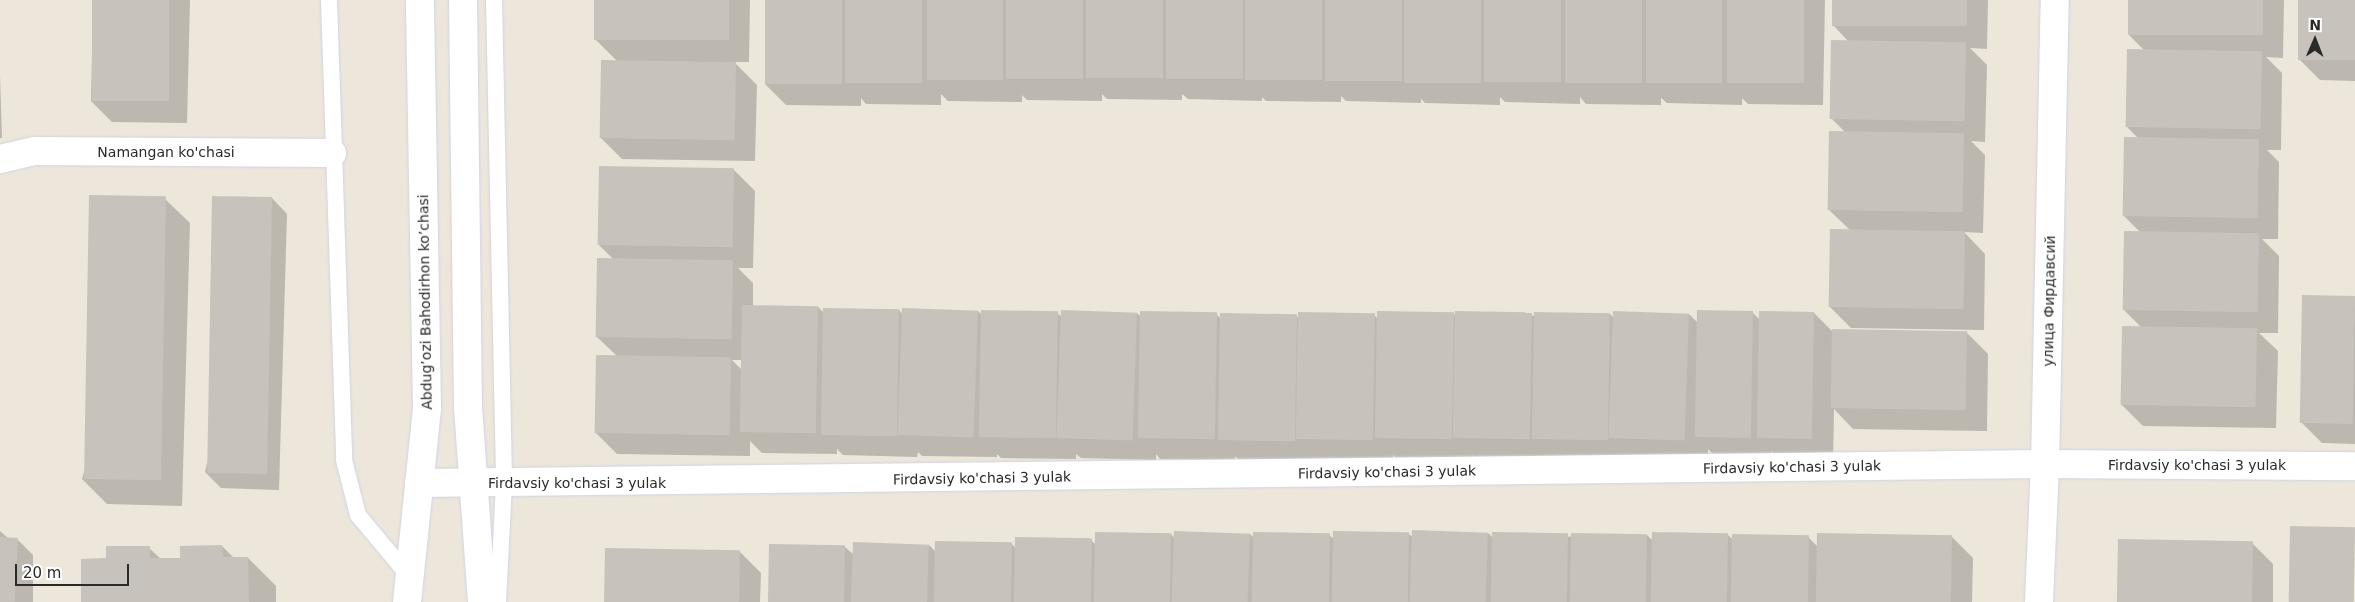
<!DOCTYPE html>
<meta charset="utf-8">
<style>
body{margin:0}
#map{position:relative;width:2355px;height:602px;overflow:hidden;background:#ece6db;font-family:"DejaVu Sans",sans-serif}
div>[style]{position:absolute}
.shadow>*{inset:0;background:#0003}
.building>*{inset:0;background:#c7c2bb;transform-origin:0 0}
.roads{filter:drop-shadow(0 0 1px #d1d3e3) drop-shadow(0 0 1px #d1d3e3)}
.lane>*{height:16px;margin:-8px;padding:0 8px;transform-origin:8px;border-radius:8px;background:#fff}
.street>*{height:28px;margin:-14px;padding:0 14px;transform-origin:14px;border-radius:14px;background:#fff}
.secondary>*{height:28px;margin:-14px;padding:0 14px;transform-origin:14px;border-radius:14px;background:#fff}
span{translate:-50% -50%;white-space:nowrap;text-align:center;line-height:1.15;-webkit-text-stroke:4px #fff;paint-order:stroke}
.street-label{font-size:14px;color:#2a2a2a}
.north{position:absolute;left:2290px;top:15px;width:50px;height:50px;-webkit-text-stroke:4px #fff;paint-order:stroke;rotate:1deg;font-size:14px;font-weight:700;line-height:20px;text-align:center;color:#2a2a2a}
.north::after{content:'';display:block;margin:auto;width:18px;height:22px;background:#2a2a2a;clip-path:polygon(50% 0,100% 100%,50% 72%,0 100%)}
.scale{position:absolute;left:15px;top:564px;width:114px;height:22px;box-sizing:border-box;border:2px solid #2a2a2a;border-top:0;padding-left:6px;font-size:15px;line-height:18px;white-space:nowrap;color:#2a2a2a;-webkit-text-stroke:4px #fff;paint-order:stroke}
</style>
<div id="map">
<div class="shadow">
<div style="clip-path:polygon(93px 0,190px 0,187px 123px,112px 122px,91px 101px)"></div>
<div style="clip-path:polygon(596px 0,750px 0,749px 62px,734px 62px,757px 85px,755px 161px,622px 159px,601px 138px,617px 61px,595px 39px)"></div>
<div style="clip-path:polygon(766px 0,1825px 0,1823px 105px,1748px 104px,1742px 98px,1742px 105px,1667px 103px,1661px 98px,1661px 105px,1586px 104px,1580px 97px,1580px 104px,1505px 102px,1500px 97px,1500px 105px,1425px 103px,1421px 99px,1421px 103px,1346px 101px,1341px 96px,1341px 102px,1266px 101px,1262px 97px,1262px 101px,1188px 99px,1182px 94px,1182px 100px,1107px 99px,1102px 94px,1102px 101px,1027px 100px,1022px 95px,1022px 102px,948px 101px,941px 94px,941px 105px,866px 104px,861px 98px,861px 106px,786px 105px,765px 84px)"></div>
<div style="clip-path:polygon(1833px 0,1988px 0,1987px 49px,1970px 48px,1987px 65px,1985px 142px,1971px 141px,1985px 155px,1983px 233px,1964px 232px,1985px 254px,1984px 330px,1851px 328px,1830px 307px,1850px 230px,1828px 209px,1845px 132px,1831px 118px,1849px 42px,1833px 25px)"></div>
<div style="clip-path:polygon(2129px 0,2284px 0,2283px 58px,2266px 57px,2282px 73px,2281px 150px,2267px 150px,2279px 162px,2278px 239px,2262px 239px,2279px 256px,2278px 333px,2259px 333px,2278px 351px,2276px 428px,2143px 426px,2122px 405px,2142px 328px,2123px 309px,2141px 233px,2124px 216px,2139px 139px,2127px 127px,2144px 50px,2128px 34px)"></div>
<div style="clip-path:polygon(2300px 0,2355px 0,2355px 81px,2320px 80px,2299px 59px)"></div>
<div style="clip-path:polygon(0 75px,2px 138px,0 138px)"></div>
<div style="clip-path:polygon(evenodd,734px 170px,755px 191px,753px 268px,738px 268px,753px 283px,753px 306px,818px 307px,824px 313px,899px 310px,903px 315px,978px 311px,982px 315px,1057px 313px,1062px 317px,1137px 313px,1141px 317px,1216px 314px,1221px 319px,1374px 315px,1378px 319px,1453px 313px,1457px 317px,1610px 314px,1614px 318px,1689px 314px,1698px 323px,1752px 312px,1760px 320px,1814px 313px,1833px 332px,1967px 333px,1988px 354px,1987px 431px,1853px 429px,1834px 409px,1833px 461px,1779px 458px,1771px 451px,1771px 460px,1717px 458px,1708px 449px,1708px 460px,1633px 459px,1629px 455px,1629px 461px,1554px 460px,1550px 456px,1550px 460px,1476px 459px,1472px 455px,1472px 460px,1397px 459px,1393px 455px,1393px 461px,1318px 460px,1315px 457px,1315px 462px,1240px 461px,1235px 456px,1235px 460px,1160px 459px,1156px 454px,1156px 460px,1081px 458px,1076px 454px,1076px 459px,1001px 458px,997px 454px,997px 457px,922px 456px,918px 452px,917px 457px,843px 455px,837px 449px,837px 454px,762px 453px,750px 441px,750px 456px,617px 454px,596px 433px,617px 356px,597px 337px,614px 260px,599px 245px,734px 170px,732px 360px,742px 360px,742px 370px,732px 360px)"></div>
<div style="clip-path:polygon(272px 198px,287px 214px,279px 490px,221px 488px,205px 472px)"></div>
<div style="clip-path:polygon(165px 199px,190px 223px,182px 506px,107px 504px,82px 479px)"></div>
<div style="clip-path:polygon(2355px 298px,2355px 444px,2322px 443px,2301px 422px)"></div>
<div style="clip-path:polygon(0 531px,9px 539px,17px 539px,33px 555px,33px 602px,0 602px)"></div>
<div style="clip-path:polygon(1488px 533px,1493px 538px,1647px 535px,1653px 541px,1728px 535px,1733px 540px,1808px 537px,1818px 547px,1952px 537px,1973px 558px,1972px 602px,769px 602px,845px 547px,854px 555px,929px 545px,936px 552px,1011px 543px,1016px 549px,1091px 540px,1096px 545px,1171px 534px,1175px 539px,1250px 534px,1254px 538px,1329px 535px,1334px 539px,1409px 534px,1413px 538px)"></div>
<div style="clip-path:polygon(2252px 543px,2273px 564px,2273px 602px,2118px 602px)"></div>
<div style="clip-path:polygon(222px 546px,234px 558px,248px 558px,276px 586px,276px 602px,82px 602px,107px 560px,149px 548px,161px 559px,181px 559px)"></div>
<div style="clip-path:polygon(740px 552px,761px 573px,760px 602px,606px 602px)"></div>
</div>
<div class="building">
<div style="left:92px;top:0;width:77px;height:101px"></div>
<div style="left:594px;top:0;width:135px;height:40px"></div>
<div style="left:765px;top:0;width:77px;height:84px"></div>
<div style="left:845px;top:0;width:77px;height:83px"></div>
<div style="left:927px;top:0;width:76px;height:80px"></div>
<div style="left:1006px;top:0;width:77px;height:79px"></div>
<div style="left:1086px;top:0;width:77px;height:78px"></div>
<div style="left:1166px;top:0;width:77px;height:79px"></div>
<div style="left:1245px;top:0;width:77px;height:80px"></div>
<div style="left:1325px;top:0;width:77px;height:81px"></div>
<div style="left:1404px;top:0;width:77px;height:83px"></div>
<div style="left:1484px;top:0;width:77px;height:82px"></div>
<div style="left:1565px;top:0;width:77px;height:83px"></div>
<div style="left:1646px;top:0;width:76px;height:83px"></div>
<div style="left:1727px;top:0;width:77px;height:83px"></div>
<div style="left:1832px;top:0;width:135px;height:26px"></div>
<div style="left:2128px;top:0;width:135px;height:35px"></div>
<div style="left:2298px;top:0;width:57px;height:60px"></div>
<div style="left:1831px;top:40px;width:135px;height:79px;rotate:1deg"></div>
<div style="left:2127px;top:49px;width:135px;height:78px;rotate:1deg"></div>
<div style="left:601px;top:60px;width:135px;height:78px;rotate:1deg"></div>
<div style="left:1829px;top:131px;width:135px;height:79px;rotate:1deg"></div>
<div style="left:2124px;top:137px;width:135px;height:79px;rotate:1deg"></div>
<div style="left:599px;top:166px;width:135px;height:79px;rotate:1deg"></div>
<div style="left:89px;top:195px;width:77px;height:284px;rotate:1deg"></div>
<div style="left:212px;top:196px;width:60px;height:277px;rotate:1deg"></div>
<div style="left:1830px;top:229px;width:135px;height:78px;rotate:1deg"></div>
<div style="left:2124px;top:231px;width:135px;height:79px;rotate:1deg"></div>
<div style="left:597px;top:258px;width:136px;height:79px;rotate:1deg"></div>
<div style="left:2302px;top:295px;width:53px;height:128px;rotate:1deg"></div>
<div style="left:742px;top:305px;width:76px;height:127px;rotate:1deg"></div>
<div style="left:823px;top:308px;width:76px;height:127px;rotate:1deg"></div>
<div style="left:902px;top:308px;width:76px;height:127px;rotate:2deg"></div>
<div style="left:981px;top:310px;width:77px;height:127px;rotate:1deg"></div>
<div style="left:1061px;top:310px;width:76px;height:128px;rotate:2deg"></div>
<div style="left:1697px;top:310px;width:56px;height:127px;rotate:1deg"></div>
<div style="left:1140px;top:311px;width:77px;height:127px;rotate:1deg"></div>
<div style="left:1377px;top:311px;width:77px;height:127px;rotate:1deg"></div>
<div style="left:1455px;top:311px;width:77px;height:127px;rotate:1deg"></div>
<div style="left:1613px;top:311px;width:76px;height:127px;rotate:2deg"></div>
<div style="left:1759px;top:311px;width:55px;height:127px;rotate:1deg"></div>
<div style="left:1298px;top:312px;width:77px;height:127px;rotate:1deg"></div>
<div style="left:1534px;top:312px;width:76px;height:127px;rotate:1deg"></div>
<div style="left:1220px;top:313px;width:77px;height:127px;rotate:1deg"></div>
<div style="left:2122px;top:326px;width:135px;height:79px;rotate:1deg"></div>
<div style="left:1832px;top:329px;width:135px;height:79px;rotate:1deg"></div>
<div style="left:596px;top:355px;width:135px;height:78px;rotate:1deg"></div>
<div style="left:2290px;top:526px;width:65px;height:76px;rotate:1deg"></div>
<div style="left:1412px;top:530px;width:76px;height:72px;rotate:2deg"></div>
<div style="left:1174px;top:531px;width:76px;height:71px;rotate:2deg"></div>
<div style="left:1333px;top:531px;width:76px;height:71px;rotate:1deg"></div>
<div style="left:1095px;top:532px;width:76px;height:70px;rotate:1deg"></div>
<div style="left:1253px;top:532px;width:77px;height:70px;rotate:1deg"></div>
<div style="left:1492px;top:532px;width:76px;height:70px;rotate:1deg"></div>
<div style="left:1652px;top:532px;width:76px;height:70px;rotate:1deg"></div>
<div style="left:1571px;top:533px;width:76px;height:69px;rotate:1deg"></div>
<div style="left:1817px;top:533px;width:135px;height:69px;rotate:1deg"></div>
<div style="left:1732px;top:534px;width:77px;height:68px;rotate:1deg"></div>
<div style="left:0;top:537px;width:18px;height:65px;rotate:3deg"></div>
<div style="left:1015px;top:537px;width:77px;height:65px;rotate:1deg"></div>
<div style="left:2118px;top:539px;width:135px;height:63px;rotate:1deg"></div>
<div style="left:935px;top:541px;width:77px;height:61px;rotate:1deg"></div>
<div style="left:853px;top:542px;width:76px;height:60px;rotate:2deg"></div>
<div style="left:769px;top:544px;width:76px;height:58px;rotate:1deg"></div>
<div style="clip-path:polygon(222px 545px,223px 557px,248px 557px,249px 602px,81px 602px,81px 559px,106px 558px,106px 546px,150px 546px,150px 558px,180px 558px,180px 546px)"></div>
<div style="left:605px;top:548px;width:135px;height:54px;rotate:1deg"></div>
</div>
<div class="roads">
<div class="lane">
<div style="left:329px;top:0;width:460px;rotate:88.1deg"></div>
<div style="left:344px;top:460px;width:57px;rotate:75.7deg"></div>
<div style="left:358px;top:515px;width:80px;rotate:50.1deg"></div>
<div style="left:494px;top:0;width:484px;rotate:88.8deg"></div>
<div style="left:504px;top:484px;width:118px;rotate:92.9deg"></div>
</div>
<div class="street">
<div style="left:0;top:159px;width:36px;rotate:-13deg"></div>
<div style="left:35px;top:151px;width:297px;rotate:0.4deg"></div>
<div style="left:419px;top:483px;width:1626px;rotate:-0.67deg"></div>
<div style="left:2045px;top:464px;width:310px;rotate:0.4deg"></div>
<div style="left:2039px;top:602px;width:138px;rotate:-87.5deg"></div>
<div style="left:2045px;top:464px;width:464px;rotate:-88.8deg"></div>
</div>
<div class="secondary">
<div style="left:463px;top:0;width:407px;rotate:89.3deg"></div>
<div style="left:468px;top:407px;width:196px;rotate:85.9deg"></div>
<div style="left:407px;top:602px;width:195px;rotate:-84.1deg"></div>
<div style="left:427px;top:408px;width:408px;rotate:-91deg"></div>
</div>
</div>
<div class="street-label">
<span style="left:166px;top:152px">Namangan ko'chasi</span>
<span style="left:2049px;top:301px;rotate:-89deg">улица Фирдавсий</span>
<span style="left:425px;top:302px;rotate:-91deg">Abdug’ozi Bahodirhon ko’chasi</span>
<span style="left:2197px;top:465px">Firdavsiy ko'chasi 3 yulak</span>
<span style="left:1792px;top:467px;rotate:-1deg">Firdavsiy ko'chasi 3 yulak</span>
<span style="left:1387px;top:472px;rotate:-1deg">Firdavsiy ko'chasi 3 yulak</span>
<span style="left:982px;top:478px;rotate:-1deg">Firdavsiy ko'chasi 3 yulak</span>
<span style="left:577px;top:483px">Firdavsiy ko'chasi 3 yulak</span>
</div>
<div class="north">N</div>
<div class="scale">20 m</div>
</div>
